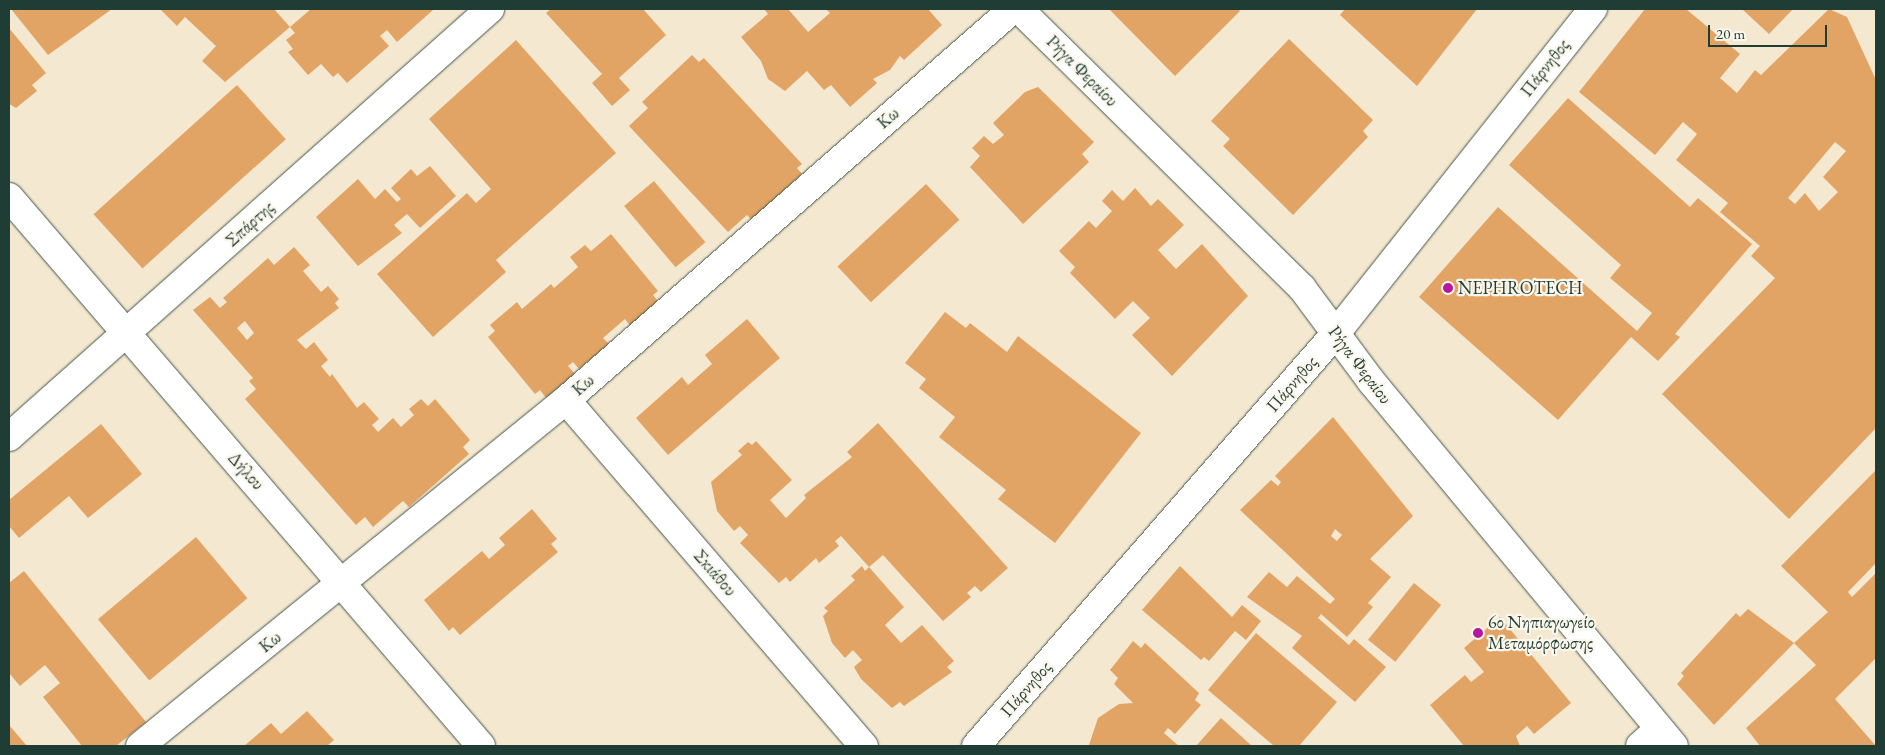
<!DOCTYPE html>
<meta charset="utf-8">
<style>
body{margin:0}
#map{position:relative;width:1885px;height:755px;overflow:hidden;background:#f5e8d0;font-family:"EB Garamond",serif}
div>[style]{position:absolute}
.building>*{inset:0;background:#e2a464;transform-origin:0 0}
.roads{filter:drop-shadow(0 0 1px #3f574b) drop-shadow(0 0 1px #3f574b)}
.street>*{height:28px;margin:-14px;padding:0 14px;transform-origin:14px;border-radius:14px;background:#fff}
.dots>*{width:14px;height:14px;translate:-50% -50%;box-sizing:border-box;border:2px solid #fbf7ec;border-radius:50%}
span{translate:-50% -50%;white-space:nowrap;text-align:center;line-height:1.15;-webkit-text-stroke:4.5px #fbf7ec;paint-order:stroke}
.street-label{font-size:18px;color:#1f3d34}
.poi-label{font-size:18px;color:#1f3d34}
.left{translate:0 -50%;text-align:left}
.frame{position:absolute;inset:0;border:10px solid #1f3d34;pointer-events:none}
.scale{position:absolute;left:1708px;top:25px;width:119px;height:22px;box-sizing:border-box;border:2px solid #1f3d34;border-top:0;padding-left:6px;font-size:15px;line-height:18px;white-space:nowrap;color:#1f3d34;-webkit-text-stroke:4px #fbf7ec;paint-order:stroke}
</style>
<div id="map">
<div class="building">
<div style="clip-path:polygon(11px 9px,112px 9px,48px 55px)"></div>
<div style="clip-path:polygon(160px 9px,274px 9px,290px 27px,225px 82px,202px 61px,216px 46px,185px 17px,177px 26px)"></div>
<div style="clip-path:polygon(311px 9px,432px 9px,433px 10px,397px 42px,387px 30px,380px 36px,389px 46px,347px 83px,338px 73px,333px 77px,321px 64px,308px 75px,288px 52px,293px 49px,286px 40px,295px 33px,290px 27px)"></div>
<div style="clip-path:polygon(551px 9px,643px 9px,666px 35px,619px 78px,630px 90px,612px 106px,592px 83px,602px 74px,546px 13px)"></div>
<div style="clip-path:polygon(764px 9px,788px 9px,808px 32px,830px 13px,826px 9px,928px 9px,942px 25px,904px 60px,900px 56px,890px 70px,873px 79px,877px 83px,850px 107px,831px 85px,824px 90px,807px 71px,785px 91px,768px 79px,761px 61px,741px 37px,768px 14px)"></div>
<div style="clip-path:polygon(1109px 9px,1238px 9px,1240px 11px,1175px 76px)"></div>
<div style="clip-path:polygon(1345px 9px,1477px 9px,1417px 86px,1340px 15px)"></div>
<div style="clip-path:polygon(evenodd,1645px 9px,1686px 9px,1740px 54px,1720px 78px,1737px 93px,1755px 70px,1761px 75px,1829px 9px,1847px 17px,1876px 80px,1876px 428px,1789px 519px,1662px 394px,1775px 278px,1751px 256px,1760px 246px,1720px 212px,1728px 203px,1676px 160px,1697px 134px,1683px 122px,1655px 155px,1579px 92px,1645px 9px,1835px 142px,1846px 151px,1823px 177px,1838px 192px,1819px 211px,1805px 193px,1795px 204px,1788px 198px,1835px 142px)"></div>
<div style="clip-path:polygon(1742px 9px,1793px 9px,1769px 34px)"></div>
<div style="clip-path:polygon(9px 28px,46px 73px,32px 85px,37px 91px,16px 108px,9px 104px)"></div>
<div style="clip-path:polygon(1289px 39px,1373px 120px,1363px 131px,1368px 137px,1293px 215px,1223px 146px,1230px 139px,1211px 121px)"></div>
<div style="clip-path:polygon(516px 40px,616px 153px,496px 260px,506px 272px,433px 337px,377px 274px,467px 193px,476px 203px,491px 189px,429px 119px)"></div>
<div style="clip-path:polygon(692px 55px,699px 62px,704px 58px,802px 164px,797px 168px,802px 174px,752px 220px,747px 215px,728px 232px,629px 126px,648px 108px,642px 102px)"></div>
<div style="left:237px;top:85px;width:73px;height:193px;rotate:48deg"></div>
<div style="clip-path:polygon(1038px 87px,1094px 142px,1082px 154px,1089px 162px,1023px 224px,970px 167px,980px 156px,972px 148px,984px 136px,993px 144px,1004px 135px,993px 123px,1025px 92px)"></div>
<div style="clip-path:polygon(1568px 98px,1690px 207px,1698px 198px,1752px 244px,1675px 334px,1680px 337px,1658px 361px,1631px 337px,1558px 420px,1419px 297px,1498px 207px,1637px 331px,1652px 313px,1610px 278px,1621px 265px,1509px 165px)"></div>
<div style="clip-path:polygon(430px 166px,456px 196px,420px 228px,407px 214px,394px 225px,402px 233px,358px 266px,316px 217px,358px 179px,375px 199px,385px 189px,397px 202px,401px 199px,391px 188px,411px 169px,417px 176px)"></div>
<div style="left:654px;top:181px;width:80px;height:39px;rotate:50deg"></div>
<div style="left:926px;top:184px;width:49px;height:121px;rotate:47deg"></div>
<div style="clip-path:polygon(1135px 188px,1151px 206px,1158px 199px,1184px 225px,1158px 250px,1176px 269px,1202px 244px,1248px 296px,1172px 376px,1132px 335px,1150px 318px,1133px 301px,1115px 319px,1070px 273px,1075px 267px,1059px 251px,1089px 221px,1096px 228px,1112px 211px,1102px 201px,1112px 190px,1123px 201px)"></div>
<div style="clip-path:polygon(611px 234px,658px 291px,653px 295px,659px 303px,631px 327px,625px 319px,603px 338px,609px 344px,579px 369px,573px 362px,568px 366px,575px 374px,546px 398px,540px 390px,535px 394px,488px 337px,495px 331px,490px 325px,517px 302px,522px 309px,551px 284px,554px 288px,578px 267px,570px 257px,585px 245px,591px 251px)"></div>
<div style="clip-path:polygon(evenodd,294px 247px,310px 265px,303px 271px,321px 292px,328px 286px,339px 299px,335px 303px,339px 308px,297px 340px,306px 349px,314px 342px,328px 360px,321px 366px,330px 377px,332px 374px,357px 408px,364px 402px,379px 419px,372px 425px,378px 432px,393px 418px,401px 427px,414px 415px,409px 409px,421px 399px,428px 406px,435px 399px,470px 440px,463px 447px,469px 454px,409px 507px,403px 501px,373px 527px,365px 517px,356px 525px,245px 399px,256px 389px,249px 381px,253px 378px,193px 310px,210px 297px,220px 308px,227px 302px,223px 298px,268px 258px,274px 265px,294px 247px,245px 321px,254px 333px,247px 340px,237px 328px,245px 321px)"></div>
<div style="clip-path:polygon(945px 312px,966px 328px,970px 323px,1007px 352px,1018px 336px,1141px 433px,1055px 543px,998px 499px,1006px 490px,939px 437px,955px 417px,919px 388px,926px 379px,905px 363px)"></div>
<div style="clip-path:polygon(747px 319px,780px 358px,668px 455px,636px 418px,682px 377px,688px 385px,712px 364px,705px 355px)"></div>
<div style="clip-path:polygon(evenodd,1333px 417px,1413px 516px,1370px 559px,1391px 577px,1368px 603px,1373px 607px,1347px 637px,1321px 614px,1318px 618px,1349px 645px,1354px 639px,1386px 667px,1355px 702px,1292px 648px,1302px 636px,1247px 597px,1269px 572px,1287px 587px,1297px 576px,1330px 604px,1335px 599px,1240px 510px,1271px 480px,1278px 486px,1281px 482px,1275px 476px,1333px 417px,1335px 529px,1342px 535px,1337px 541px,1331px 536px,1335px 529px)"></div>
<div style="clip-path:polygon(878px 423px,1008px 568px,981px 592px,975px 586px,967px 593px,971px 597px,943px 621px,883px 555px,869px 567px,841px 536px,835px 541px,839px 546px,819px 563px,816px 558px,790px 582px,786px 577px,779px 583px,740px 543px,748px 535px,740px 526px,734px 531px,717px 511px,711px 482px,742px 455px,738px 451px,748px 442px,752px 445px,756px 441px,792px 480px,770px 500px,786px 518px,806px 498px,804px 495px,852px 457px,847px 452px)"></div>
<div style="clip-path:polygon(101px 424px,142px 474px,88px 518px,69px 496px,19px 538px,9px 526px,9px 500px)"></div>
<div style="clip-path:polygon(1876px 470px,1876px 563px,1848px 592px,1852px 597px,1876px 573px,1876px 658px,1835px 699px,1876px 746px,1760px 746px,1746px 728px,1816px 665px,1794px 643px,1828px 612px,1781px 566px)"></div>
<div style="clip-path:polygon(532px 509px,557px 539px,551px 544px,558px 552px,460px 635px,453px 627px,449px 631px,424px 600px,482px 551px,489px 559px,505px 545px,499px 538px)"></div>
<div style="left:196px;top:537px;width:80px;height:128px;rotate:50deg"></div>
<div style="clip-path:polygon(862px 566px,865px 571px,869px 567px,904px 607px,885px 625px,901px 643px,922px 625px,954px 661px,947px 667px,952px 672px,904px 706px,900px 702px,892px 708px,861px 679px,854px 667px,862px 660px,853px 650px,845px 658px,832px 643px,823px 616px,828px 611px,824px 608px,855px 580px,851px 576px)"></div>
<div style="clip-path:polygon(1180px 566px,1232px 617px,1242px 605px,1261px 621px,1246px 640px,1235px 631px,1209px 661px,1204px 657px,1201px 660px,1142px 610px)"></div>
<div style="clip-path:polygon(24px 571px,146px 722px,116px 746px,82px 746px,43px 697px,60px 683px,45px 665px,20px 686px,9px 673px,9px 583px)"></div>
<div style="left:1414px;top:583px;width:35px;height:73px;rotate:39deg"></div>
<div style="clip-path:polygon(1748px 609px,1794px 643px,1714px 725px,1677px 684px,1684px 676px,1681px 673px,1736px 613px,1740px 617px)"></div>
<div style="clip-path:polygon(1500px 617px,1571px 703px,1534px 734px,1527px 726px,1516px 736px,1520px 746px,1464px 746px,1430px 705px,1465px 675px,1471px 682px,1484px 672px,1464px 648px)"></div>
<div style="clip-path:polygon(1256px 633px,1337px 702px,1299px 746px,1274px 746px,1208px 690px)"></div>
<div style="clip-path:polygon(1133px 641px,1141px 648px,1145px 643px,1199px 693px,1195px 700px,1201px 705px,1175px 734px,1168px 728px,1164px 733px,1179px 746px,1089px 745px,1098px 718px,1119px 704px,1133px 703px,1114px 684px,1118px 678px,1110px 670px)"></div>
<div style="clip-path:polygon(307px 711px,334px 740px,327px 746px,244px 746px,271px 723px,281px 734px)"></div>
<div style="clip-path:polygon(1221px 718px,1252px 746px,1196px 746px)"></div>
<div style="clip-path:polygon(9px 725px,27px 746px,9px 746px)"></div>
</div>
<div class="roads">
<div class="street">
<div style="left:1019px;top:9px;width:397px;rotate:44.6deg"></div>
<div style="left:1302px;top:288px;width:116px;rotate:53.4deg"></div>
<div style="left:1371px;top:381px;width:474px;rotate:50.3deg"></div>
<div style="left:9px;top:197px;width:724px;rotate:49.31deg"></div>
<div style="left:566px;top:400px;width:457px;rotate:49.3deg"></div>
<div style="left:9px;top:437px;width:644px;rotate:-41.66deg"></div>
<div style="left:140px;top:746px;width:549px;rotate:-39.08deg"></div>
<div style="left:566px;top:400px;width:594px;rotate:-41.18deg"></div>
<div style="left:976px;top:746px;width:548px;rotate:-48.92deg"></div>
<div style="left:1336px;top:333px;width:414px;rotate:-51.6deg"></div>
<div style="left:1640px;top:746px;width:25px;rotate:-42deg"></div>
</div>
</div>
<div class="dots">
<div style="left:1448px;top:288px;background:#b5179e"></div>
<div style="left:1478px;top:633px;background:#b5179e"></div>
</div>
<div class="street-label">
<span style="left:1545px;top:68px;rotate:-52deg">Πάρνηθος</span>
<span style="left:1082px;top:71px;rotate:45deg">Ρήγα Φεραίου</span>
<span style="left:888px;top:118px;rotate:-41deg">Κω</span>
<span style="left:250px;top:224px;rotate:-42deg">Σπάρτης</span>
<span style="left:1360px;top:365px;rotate:53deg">Ρήγα Φεραίου</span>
<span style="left:1292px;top:384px;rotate:-49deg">Πάρνηθος</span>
<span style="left:583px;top:385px;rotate:-41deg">Κω</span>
<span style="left:246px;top:471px;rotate:48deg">Δήλου</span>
<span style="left:715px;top:573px;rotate:49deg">Σκιάθου</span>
<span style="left:270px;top:642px;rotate:-39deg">Κω</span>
<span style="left:1026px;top:689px;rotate:-49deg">Πάρνηθος</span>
</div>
<div class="poi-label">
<span class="left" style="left:1458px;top:288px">NEPHROTECH</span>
<span class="left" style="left:1488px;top:633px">6ο Νηπιαγωγείο<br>Μεταμόρφωσης</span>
</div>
<div class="frame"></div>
<div class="scale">20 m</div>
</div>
